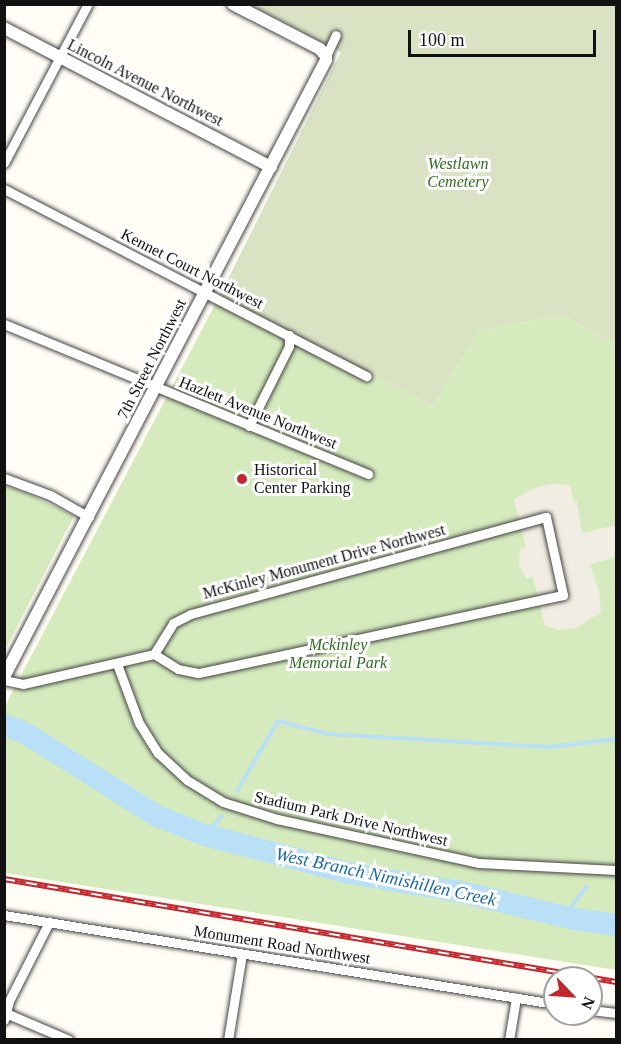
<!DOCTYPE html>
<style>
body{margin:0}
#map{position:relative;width:621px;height:1044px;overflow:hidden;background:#fffdf5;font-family:Georgia,serif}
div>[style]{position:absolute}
.green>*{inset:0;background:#d5ebbd}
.cemetery>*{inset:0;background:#d9e3c4}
.plaza>*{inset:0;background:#f1ede2}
.stream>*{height:4px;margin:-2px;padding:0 2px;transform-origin:2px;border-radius:2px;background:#b9e0f7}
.river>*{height:22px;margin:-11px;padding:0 11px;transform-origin:11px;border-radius:11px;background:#b9e0f7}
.roads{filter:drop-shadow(0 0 2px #444) drop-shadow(0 0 2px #444)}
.minor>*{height:9px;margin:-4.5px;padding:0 4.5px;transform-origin:4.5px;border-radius:4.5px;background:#fff}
.tertiary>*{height:12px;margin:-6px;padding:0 6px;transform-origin:6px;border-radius:6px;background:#fff}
.rail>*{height:6px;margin-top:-3px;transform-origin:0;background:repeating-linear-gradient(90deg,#fff 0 11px,#c4262e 0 22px);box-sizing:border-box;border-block:2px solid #c4262e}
.dots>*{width:16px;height:16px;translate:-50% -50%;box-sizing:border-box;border:3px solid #fff;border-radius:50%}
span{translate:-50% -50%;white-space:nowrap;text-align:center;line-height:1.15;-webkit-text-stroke:6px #fff;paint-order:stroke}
.street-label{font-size:16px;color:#111}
.park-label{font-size:16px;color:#2f6b1f;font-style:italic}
.poi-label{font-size:16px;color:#111}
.left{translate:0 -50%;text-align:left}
.water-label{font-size:18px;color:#1768a6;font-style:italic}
.frame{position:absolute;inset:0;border:6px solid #111;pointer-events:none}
.north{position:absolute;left:543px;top:966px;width:60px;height:60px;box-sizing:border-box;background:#fff;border:2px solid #a0a0a0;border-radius:50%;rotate:115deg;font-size:16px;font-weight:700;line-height:24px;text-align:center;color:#111}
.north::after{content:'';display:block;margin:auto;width:21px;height:27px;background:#c4262e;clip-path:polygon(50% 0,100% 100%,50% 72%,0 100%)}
.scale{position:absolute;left:408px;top:30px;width:188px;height:27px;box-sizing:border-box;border:3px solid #111;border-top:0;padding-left:8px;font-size:18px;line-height:21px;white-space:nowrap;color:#111;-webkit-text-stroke:4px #fff;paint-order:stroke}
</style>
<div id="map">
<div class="green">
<div style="clip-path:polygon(220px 295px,433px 406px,479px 331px,562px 315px,606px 340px,616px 342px,616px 970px,5px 873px,4px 708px)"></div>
<div style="clip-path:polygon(5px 486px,31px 495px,74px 516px,5px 650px)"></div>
</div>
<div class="cemetery">
<div style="clip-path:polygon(251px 5px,616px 5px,616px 342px,606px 340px,562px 315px,479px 331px,433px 406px,220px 295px,341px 52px)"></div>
</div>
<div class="plaza">
<div style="clip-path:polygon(555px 484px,570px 485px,573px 500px,577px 502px,582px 533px,616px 525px,616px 557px,590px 564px,599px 591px,601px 612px,576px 628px,560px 630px,545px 626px,533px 577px,526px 578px,519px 565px,520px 549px,526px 547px,514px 499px,539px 486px)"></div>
</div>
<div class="stream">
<div style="left:237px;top:791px;width:81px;rotate:-59.6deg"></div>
<div style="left:278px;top:721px;width:53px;rotate:14.3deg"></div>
<div style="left:329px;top:734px;width:221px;rotate:3.4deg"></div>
<div style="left:550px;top:747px;width:66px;rotate:-6.9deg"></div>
<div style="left:205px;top:835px;width:25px;rotate:-48deg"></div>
<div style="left:564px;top:916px;width:37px;rotate:-52deg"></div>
</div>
<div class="river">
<div style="left:4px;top:725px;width:22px;rotate:21deg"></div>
<div style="left:25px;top:733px;width:156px;rotate:32.2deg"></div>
<div style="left:157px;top:816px;width:52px;rotate:21.6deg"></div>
<div style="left:205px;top:835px;width:149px;rotate:14.8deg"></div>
<div style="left:349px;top:873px;width:114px;rotate:9.6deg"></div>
<div style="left:461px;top:892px;width:116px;rotate:13.4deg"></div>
<div style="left:574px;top:919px;width:42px;rotate:8.1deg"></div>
</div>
<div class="roads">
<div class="minor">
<div style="left:326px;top:56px;width:23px;rotate:-65deg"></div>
<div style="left:4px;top:163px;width:180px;rotate:-62.2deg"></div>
<div style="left:4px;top:189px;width:408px;rotate:27.3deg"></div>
<div style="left:4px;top:324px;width:394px;rotate:22.4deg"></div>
<div style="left:249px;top:426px;width:89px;rotate:-63.4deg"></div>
<div style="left:289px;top:346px;width:11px;rotate:-90deg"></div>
<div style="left:4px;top:478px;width:49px;rotate:20.3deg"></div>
<div style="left:50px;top:495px;width:45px;rotate:29.4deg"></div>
<div style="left:546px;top:517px;width:80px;rotate:77.7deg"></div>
<div style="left:563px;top:595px;width:373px;rotate:167.9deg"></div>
<div style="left:198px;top:673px;width:20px;rotate:-169deg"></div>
<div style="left:178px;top:669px;width:28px;rotate:-148deg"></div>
<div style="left:154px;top:654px;width:36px;rotate:-58deg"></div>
<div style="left:173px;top:623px;width:20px;rotate:-27deg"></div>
<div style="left:191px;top:614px;width:368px;rotate:-15.3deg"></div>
<div style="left:117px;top:664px;width:63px;rotate:69.6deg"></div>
<div style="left:139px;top:723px;width:36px;rotate:58deg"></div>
<div style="left:158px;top:753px;width:40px;rotate:43deg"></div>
<div style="left:187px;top:780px;width:42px;rotate:31.4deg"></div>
<div style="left:223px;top:802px;width:57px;rotate:17.5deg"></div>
<div style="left:277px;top:819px;width:207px;rotate:12.3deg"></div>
<div style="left:479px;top:863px;width:137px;rotate:2.9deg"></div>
<div style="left:4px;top:680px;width:19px;rotate:12deg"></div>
<div style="left:23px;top:684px;width:134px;rotate:-12.9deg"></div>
<div style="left:4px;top:915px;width:558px;rotate:9.18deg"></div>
<div style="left:591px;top:1010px;width:25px;rotate:7deg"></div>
<div style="left:8px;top:1014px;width:66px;rotate:23.1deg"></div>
<div style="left:4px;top:1020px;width:20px;rotate:-75deg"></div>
<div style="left:9px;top:1001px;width:89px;rotate:-63.1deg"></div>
<div style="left:228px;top:1040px;width:87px;rotate:-80.8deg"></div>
<div style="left:509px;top:1040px;width:43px;rotate:-80.5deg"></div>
</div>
<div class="tertiary">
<div style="left:4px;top:28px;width:301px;rotate:27.5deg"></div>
<div style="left:4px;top:677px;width:696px;rotate:-62.44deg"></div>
<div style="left:326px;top:60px;width:4px;rotate:-90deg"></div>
<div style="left:326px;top:56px;width:9px;rotate:-131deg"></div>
<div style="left:320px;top:49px;width:98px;rotate:-152.7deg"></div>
</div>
</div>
<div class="rail">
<div style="left:4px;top:879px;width:621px;rotate:9.55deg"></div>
</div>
<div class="dots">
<div style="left:242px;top:479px;background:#c4262e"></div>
</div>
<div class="street-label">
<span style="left:145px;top:83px;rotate:27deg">Lincoln Avenue Northwest</span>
<span style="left:192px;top:269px;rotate:27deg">Kennet Court Northwest</span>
<span style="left:152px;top:359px;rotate:-63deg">7th Street Northwest</span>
<span style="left:258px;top:413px;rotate:22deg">Hazlett Avenue Northwest</span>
<span style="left:324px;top:562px;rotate:-15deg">McKinley Monument Drive Northwest</span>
<span style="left:351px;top:819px;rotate:13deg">Stadium Park Drive Northwest</span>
<span style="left:282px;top:945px;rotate:9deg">Monument Road Northwest</span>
</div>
<div class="park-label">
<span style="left:458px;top:173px">Westlawn<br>Cemetery</span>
<span style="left:338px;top:654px">Mckinley<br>Memorial Park</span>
</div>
<div class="poi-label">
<span class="left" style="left:254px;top:479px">Historical<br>Center Parking</span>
</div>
<div class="water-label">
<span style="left:386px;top:877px;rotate:12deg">West Branch Nimishillen Creek</span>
</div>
<div class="frame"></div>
<div class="north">N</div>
<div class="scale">100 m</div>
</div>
